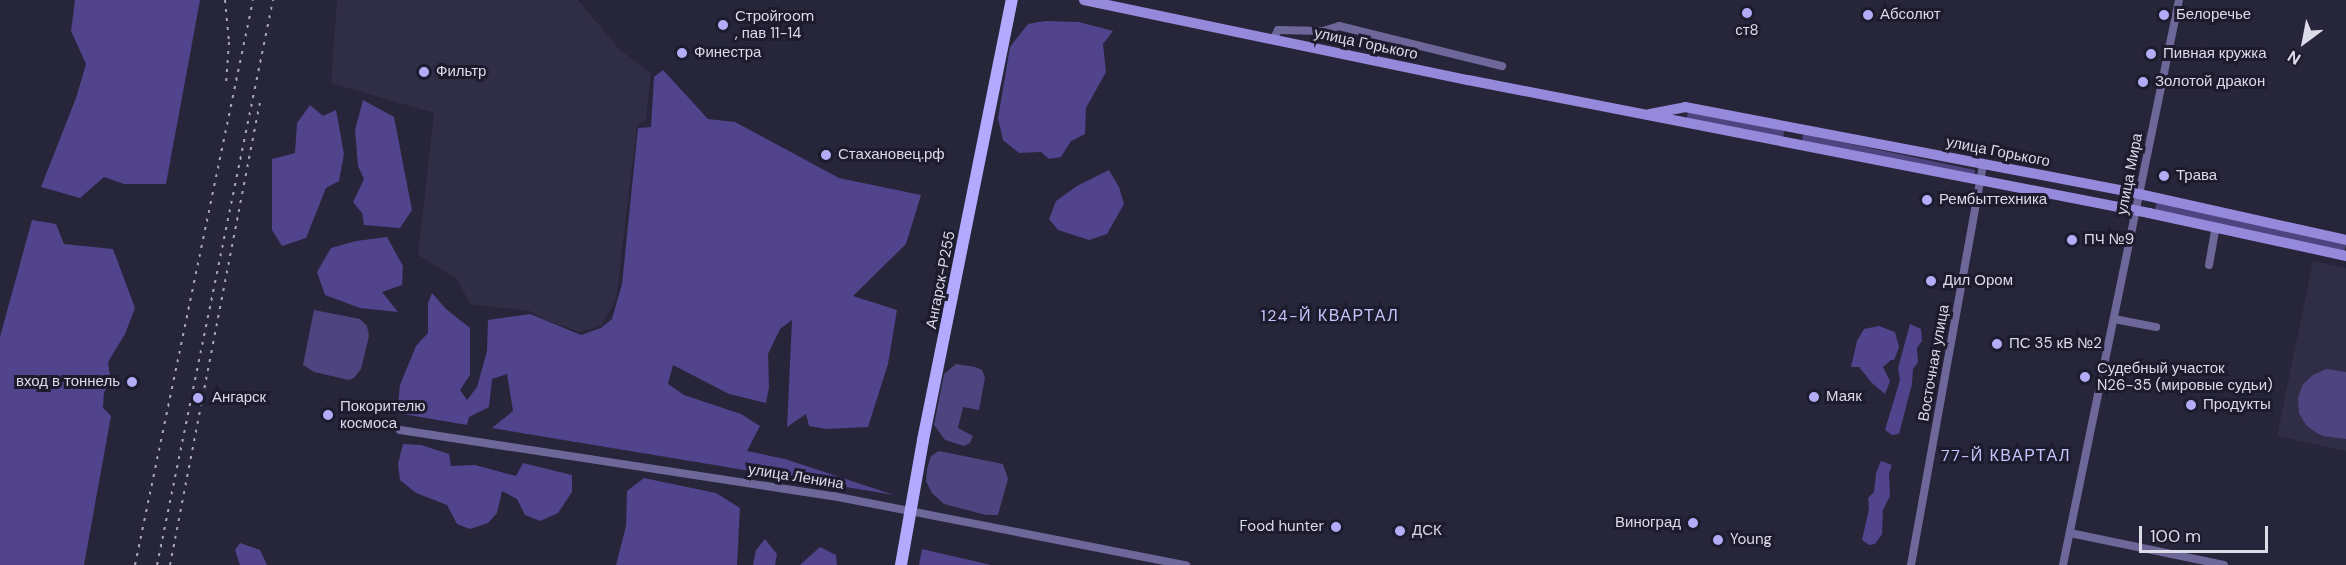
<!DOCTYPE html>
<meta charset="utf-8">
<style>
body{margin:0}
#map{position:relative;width:2346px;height:565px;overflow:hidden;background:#272539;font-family:"DM Sans",sans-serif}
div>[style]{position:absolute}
.built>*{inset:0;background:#302d46}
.green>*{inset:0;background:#4e4480;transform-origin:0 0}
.forest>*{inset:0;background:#51438c}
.street>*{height:8px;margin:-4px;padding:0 4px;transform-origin:4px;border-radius:4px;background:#6d679a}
.secondary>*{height:10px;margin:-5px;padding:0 5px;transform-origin:5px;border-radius:5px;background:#9589dc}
.primary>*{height:12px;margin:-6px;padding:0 6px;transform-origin:6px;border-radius:6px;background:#b3a9fe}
.rail>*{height:2px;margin-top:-1px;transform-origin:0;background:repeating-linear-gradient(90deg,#a7a6b5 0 3px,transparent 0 9px)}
.dots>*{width:16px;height:16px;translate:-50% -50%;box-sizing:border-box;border:3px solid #1d1b2e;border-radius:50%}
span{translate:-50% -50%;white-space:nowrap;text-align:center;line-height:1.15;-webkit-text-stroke:6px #1d1b2e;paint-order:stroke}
.poi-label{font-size:15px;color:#dcdbe8}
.left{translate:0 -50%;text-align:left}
.right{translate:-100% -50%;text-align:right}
.street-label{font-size:15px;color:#dcdbe8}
.neighbourhood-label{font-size:16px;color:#c9c3fd;letter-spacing:1.5px}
.north{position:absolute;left:2274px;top:12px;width:60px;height:60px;-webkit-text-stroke:4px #1d1b2e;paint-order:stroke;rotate:212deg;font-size:16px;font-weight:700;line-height:24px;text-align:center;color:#dcdbe8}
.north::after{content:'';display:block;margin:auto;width:21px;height:27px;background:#dcdbe8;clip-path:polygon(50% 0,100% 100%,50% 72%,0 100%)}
.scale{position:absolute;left:2139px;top:526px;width:129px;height:27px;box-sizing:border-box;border:3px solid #dcdbe8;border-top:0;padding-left:8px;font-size:18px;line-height:21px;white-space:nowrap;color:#dcdbe8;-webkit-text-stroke:4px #1d1b2e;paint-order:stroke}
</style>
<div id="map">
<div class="built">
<div style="clip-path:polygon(337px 0,578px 0,620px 50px,651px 73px,646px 120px,637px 126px,616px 300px,601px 326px,580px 332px,548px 321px,530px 311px,470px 304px,457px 279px,418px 255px,434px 113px,331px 83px)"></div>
<div style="clip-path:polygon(2313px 261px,2346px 268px,2346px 451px,2277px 436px)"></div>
</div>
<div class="green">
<div style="left:1688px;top:112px;width:98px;height:7px;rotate:11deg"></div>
<div style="clip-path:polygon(1803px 134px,1975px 170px,1975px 176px,1802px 142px)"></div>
<div style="left:2157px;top:201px;width:194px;height:9px;rotate:13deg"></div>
<div style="clip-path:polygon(314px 310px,360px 319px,367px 326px,369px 336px,361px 369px,354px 378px,349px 380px,314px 372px,303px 365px)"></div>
<div style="clip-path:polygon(956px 364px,975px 367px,982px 370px,985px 378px,979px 410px,963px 407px,958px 428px,973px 436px,970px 443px,964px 446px,945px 440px,934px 425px,944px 374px)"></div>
<div style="clip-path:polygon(2326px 369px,2346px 372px,2346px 439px,2323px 436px,2315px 432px,2306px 425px,2299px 413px,2298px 398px,2303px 384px,2313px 375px)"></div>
<div style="clip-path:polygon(939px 451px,1003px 464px,1008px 479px,998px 515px,986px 515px,944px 504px,932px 493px,926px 481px,927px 469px,931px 456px)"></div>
</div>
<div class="forest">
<div style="clip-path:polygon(75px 0,200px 0,166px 184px,124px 184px,104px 177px,80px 198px,41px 187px,76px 98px,86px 64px,71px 31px)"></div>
<div style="clip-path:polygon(1045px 21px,1079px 22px,1113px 31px,1103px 44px,1106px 72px,1086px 108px,1085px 134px,1071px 141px,1061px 157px,1049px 159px,1041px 152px,1019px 153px,1003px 140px,998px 118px,1010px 47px,1028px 24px)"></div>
<div style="clip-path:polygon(663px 70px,708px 119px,735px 122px,839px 178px,921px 195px,906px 244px,853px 296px,897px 310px,888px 364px,868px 427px,827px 429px,809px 426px,806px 414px,787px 427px,792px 320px,780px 329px,768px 354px,769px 387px,766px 403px,729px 394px,673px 365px,668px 384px,684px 395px,741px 414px,760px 426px,747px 451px,785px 459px,894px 495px,492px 428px,513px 411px,507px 374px,492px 379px,489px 407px,469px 417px,467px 425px,397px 413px,400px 385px,416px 346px,428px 333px,428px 303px,432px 293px,446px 309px,470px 328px,470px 375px,460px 390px,467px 400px,477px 387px,487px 351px,488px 320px,530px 314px,581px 335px,601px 328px,612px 319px,622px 284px,638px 128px,651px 127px,654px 77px)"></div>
<div style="clip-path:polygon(363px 100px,394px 117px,412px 210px,400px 228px,364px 225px,362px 213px,353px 202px,364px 179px,358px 166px,355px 130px)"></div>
<div style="clip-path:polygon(310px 105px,323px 116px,336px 110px,344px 154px,339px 181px,326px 188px,306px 238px,282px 246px,272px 230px,272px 159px,295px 153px,297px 123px)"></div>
<div style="clip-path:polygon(1109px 170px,1119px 187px,1124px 204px,1107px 234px,1089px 240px,1058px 230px,1049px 219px,1056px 201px,1077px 186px)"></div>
<div style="clip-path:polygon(32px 220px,56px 224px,64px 244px,113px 249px,135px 308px,125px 334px,108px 362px,111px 382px,104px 392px,103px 408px,111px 416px,84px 565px,0 565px,0 337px)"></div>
<div style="clip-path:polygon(387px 237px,403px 266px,402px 285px,382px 292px,398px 312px,360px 308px,325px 295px,317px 272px,331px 248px,356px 241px)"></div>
<div style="clip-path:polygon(1910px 324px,1921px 329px,1922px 341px,1917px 348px,1918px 362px,1913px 369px,1912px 384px,1899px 434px,1892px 435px,1885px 430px,1900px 380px,1898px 368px)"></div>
<div style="clip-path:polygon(1879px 326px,1895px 332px,1899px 347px,1894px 360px,1891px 360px,1883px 367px,1890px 381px,1885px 394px,1872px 383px,1859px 367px,1851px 367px,1857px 341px,1864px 329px)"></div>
<div style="clip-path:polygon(403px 444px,421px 445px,449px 454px,451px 466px,475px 465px,516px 476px,523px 463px,572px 475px,572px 492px,558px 513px,540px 521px,525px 515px,517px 499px,502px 491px,497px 513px,488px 523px,470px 529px,457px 524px,447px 505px,416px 493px,400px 480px,398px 464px)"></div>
<div style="clip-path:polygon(1881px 461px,1892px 465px,1889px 474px,1890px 496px,1883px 510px,1882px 534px,1875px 544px,1869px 545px,1862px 540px,1869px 509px,1868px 498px,1874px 492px,1876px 473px)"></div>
<div style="clip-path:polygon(644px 478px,716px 493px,740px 508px,737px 565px,616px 565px,626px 526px,627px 491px)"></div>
<div style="clip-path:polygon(765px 539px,777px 554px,775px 565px,753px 565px,756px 550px)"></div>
<div style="clip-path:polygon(240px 543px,260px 550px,267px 565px,240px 565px,235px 550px)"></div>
<div style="clip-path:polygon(820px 547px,836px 555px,837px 565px,800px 565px)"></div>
<div style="clip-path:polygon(922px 549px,991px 565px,919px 565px)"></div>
</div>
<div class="street">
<div style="left:1273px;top:40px;width:11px;rotate:-63deg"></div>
<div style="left:1278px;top:30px;width:45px;rotate:1.3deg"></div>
<div style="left:1323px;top:31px;width:17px;rotate:-17deg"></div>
<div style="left:1339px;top:26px;width:168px;rotate:13.8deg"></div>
<div style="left:2209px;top:265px;width:39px;rotate:-80deg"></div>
<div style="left:2114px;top:319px;width:43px;rotate:10.8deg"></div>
<div style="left:400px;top:430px;width:438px;rotate:8.7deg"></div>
<div style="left:833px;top:496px;width:360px;rotate:11.1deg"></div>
<div style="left:2070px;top:533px;width:157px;rotate:11.7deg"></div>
<div style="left:1911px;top:565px;width:406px;rotate:-79.8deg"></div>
<div style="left:2063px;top:565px;width:577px;rotate:-78.4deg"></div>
</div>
<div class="secondary">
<div style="left:1084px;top:0;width:392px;rotate:11.8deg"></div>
<div style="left:1468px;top:80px;width:694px;rotate:11.05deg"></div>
<div style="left:2149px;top:213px;width:202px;rotate:12.3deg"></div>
<div style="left:1650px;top:114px;width:36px;rotate:-11deg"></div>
<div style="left:1685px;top:107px;width:462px;rotate:10.8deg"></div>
<div style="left:2139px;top:194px;width:212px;rotate:12.5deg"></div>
</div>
<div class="primary">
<div style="left:901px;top:565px;width:127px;rotate:-80deg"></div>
<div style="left:923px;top:440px;width:449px;rotate:-78.6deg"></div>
</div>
<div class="rail">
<div style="left:225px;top:0;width:42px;rotate:84.6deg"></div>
<div style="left:229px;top:42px;width:42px;rotate:94.1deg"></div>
<div style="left:135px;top:565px;width:577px;rotate:-78.2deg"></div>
<div style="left:157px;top:565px;width:577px;rotate:-78.4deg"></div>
<div style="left:170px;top:565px;width:471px;rotate:-79deg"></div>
</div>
<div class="dots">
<div style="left:1747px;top:13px;background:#b5acf8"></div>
<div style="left:1868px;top:15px;background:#b5acf8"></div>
<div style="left:2164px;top:15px;background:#b5acf8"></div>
<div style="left:723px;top:25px;background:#b5acf8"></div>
<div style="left:682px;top:53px;background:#b5acf8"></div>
<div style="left:2151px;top:54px;background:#b5acf8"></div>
<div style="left:424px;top:72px;background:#b5acf8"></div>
<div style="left:2143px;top:82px;background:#b5acf8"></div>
<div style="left:826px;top:155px;background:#b5acf8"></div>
<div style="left:2164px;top:176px;background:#b5acf8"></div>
<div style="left:1927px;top:200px;background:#b5acf8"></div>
<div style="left:2072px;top:240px;background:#b5acf8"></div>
<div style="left:1931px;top:281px;background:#b5acf8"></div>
<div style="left:1997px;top:344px;background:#b5acf8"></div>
<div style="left:2085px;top:377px;background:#b5acf8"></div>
<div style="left:132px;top:382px;background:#b5acf8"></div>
<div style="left:1814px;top:397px;background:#b5acf8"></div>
<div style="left:198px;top:398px;background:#b5acf8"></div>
<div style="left:2191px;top:405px;background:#b5acf8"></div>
<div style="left:328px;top:415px;background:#b5acf8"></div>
<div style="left:1693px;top:523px;background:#b5acf8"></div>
<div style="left:1336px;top:527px;background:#b5acf8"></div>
<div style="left:1400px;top:531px;background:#b5acf8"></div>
<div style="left:1718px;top:540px;background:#b5acf8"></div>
</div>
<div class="poi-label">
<span class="left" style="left:1880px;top:15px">Абсолют</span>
<span class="left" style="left:2176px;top:15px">Белоречье</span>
<span class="left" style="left:735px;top:25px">Стройroom<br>, пав 11-14</span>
<span style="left:1747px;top:31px">ст8</span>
<span class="left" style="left:694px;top:53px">Финестра</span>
<span class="left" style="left:2163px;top:54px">Пивная кружка</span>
<span class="left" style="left:436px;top:72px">Фильтр</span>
<span class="left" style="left:2155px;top:82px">Золотой дракон</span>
<span class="left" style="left:838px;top:155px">Стахановец.рф</span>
<span class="left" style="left:2176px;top:176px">Трава</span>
<span class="left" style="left:1939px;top:200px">Рембыттехника</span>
<span class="left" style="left:2084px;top:240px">ПЧ №9</span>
<span class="left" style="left:1943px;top:281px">Дил Ором</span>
<span class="left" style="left:2009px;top:344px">ПС 35 кВ №2</span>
<span class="left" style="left:2097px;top:377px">Судебный участок<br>N26-35 (мировые судьи)</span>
<span class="right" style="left:120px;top:382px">вход в тоннель</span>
<span class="left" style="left:1826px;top:397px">Маяк</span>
<span class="left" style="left:212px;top:398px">Ангарск</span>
<span class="left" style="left:2203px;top:405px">Продукты</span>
<span class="left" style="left:340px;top:415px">Покорителю<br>космоса</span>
<span class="right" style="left:1681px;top:523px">Виноград</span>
<span class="right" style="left:1324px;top:527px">Food hunter</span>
<span class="left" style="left:1412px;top:531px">ДСК</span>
<span class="left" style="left:1730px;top:540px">Young</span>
</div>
<div class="street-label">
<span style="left:1366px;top:44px;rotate:12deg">улица Горького</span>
<span style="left:1998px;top:152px;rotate:11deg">улица Горького</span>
<span style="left:2130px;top:174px;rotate:-79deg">улица Мира</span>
<span style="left:941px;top:280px;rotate:-79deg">Ангарск-Р255</span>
<span style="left:1934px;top:363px;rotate:-80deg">Восточная улица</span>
<span style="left:796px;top:477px;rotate:9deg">улица Ленина</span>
</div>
<div class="neighbourhood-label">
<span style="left:1330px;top:316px">124-Й КВАРТАЛ</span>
<span style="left:2006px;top:456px">77-Й КВАРТАЛ</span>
</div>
<div class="north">N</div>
<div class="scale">100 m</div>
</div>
